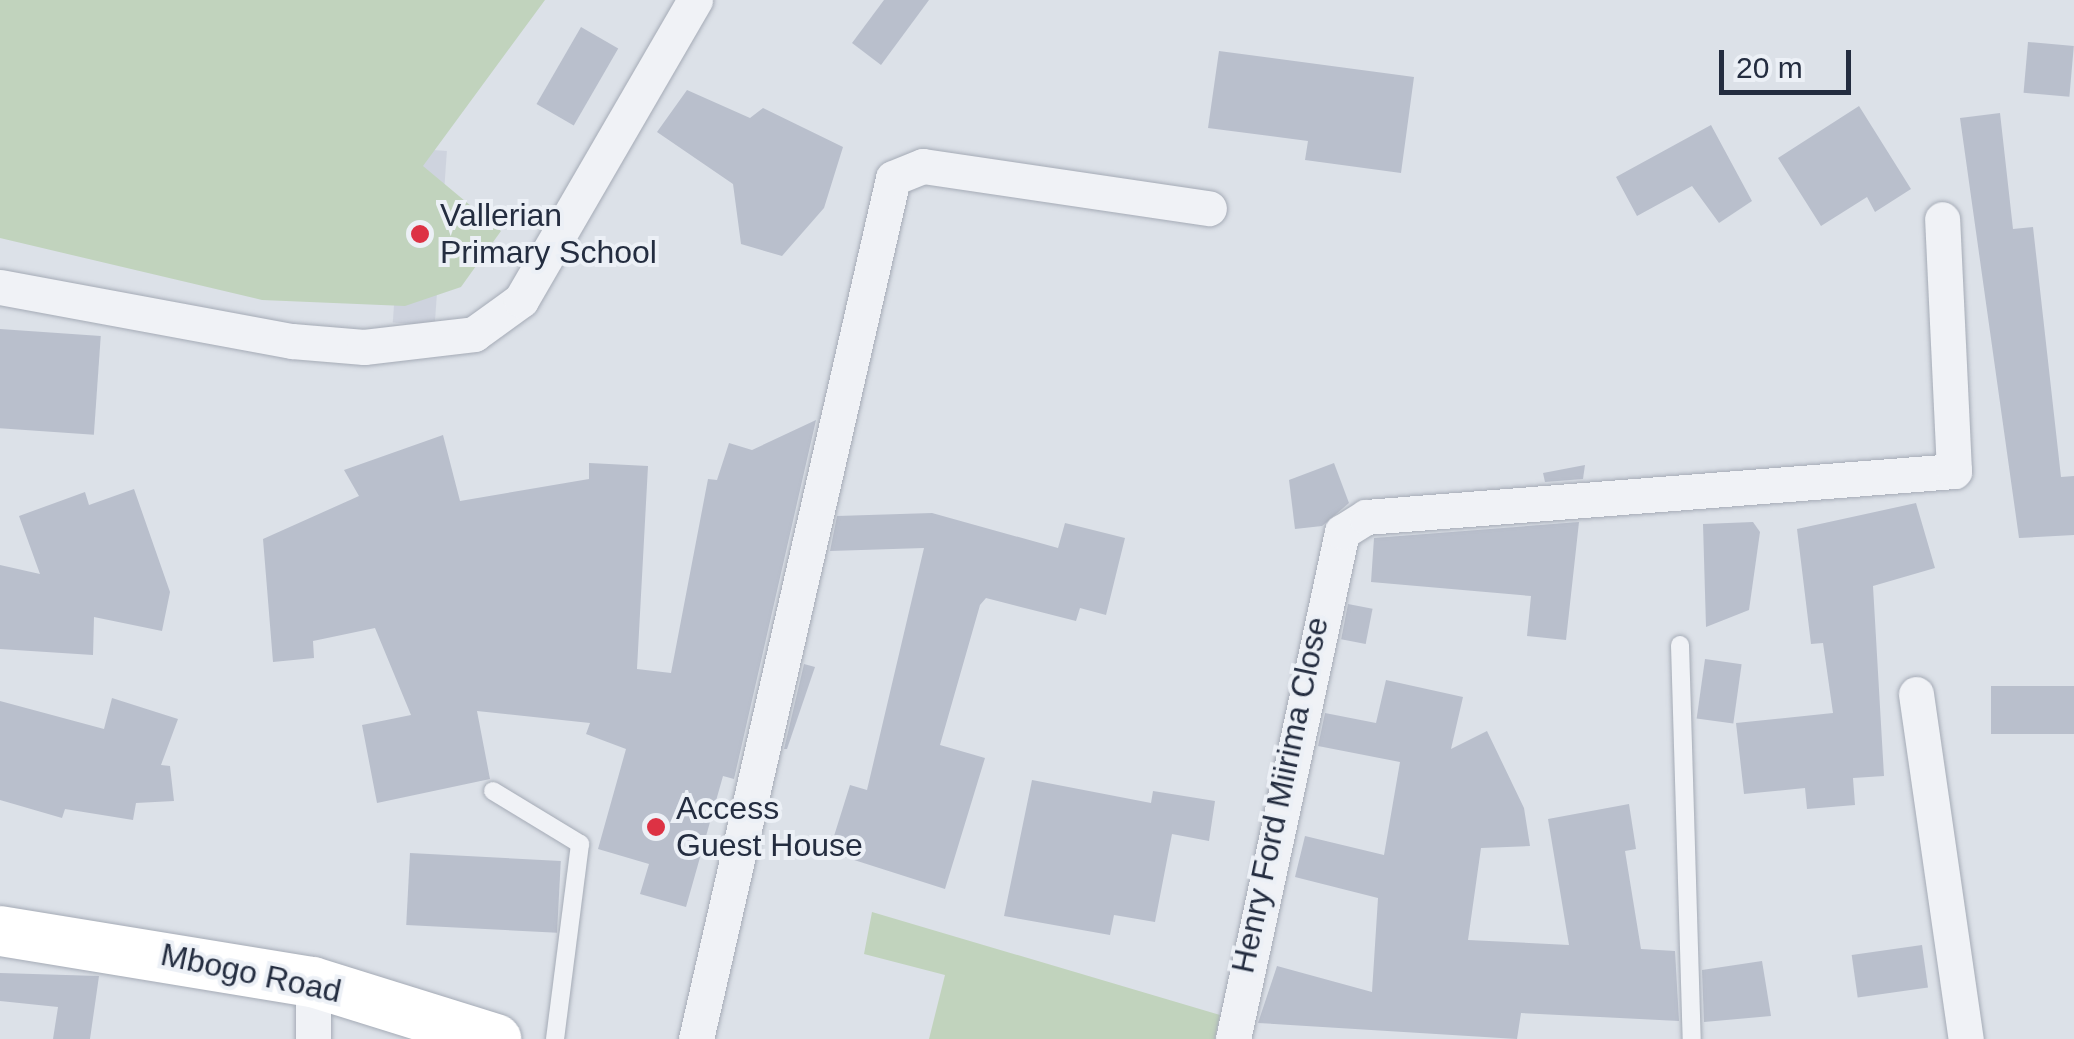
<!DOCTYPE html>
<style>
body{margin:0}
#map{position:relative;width:2074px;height:1039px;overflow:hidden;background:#dce1e8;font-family:Helvetica,sans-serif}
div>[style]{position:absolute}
.built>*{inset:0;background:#ced3de;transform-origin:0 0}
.green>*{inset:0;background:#c1d3bd}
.building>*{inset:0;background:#b9bfcc;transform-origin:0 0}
.roads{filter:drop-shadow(0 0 2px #a5abb6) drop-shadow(0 0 2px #a5abb6)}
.lane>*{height:18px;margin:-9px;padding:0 9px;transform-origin:9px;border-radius:9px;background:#f0f2f6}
.street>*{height:35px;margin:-17.5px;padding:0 17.5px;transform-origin:17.5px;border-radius:17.5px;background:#f0f2f6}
.secondary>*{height:50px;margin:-25px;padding:0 25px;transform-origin:25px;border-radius:25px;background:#fff}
.dots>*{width:28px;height:28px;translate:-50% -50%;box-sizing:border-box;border:5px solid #ecf0f6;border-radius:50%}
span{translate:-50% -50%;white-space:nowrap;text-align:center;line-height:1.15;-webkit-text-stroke:8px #ecf0f6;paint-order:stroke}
.poi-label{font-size:32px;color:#242d40}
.left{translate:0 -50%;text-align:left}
.street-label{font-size:32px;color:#242d40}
.scale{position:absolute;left:1719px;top:50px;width:132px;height:45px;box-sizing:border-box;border:5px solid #242d40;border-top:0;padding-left:12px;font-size:30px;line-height:35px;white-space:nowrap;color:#242d40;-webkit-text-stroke:8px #ecf0f6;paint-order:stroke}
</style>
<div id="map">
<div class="built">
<div style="left:405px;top:148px;width:42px;height:175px;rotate:4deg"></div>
</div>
<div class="green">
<div style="clip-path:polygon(0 0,545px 0,423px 166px,501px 231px,461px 287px,405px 306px,262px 300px,0 238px)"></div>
<div style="clip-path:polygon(872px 912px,1220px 1015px,1215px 1039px,929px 1039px,945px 975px,864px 954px)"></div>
</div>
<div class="building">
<div style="clip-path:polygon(884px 0,929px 0,881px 65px,852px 43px)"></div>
<div style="left:581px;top:27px;width:43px;height:89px;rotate:30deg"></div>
<div style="left:2028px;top:42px;width:46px;height:51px;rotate:5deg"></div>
<div style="clip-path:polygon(1219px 51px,1414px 77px,1401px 173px,1305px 160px,1308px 141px,1208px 128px)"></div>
<div style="clip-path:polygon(687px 90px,750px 118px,763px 108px,843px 147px,824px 208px,782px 256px,741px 244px,733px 184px,657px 132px)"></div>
<div style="clip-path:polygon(1859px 106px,1911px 189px,1875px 212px,1867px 197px,1821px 226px,1778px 158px)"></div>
<div style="clip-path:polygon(2000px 113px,2013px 229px,2033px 227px,2061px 477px,2074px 476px,2074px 535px,2019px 538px,1960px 118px)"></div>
<div style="clip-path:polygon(1711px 125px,1752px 201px,1719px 223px,1692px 186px,1637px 216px,1616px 177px)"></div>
<div style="left:0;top:329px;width:101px;height:99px;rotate:4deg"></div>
<div style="clip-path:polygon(816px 420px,734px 779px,723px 776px,686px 907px,640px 894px,649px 864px,598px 849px,626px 749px,586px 734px,590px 723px,477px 711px,490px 779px,377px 803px,362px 725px,411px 715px,375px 628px,313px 641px,314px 658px,273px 662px,263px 539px,359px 496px,344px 470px,443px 435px,460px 501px,589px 479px,589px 463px,648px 466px,637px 669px,671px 673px,708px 479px,717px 480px,729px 443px,752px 450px)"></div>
<div style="clip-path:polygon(1334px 463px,1349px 503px,1322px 526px,1295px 529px,1289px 480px)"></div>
<div style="clip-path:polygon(1585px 465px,1583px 479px,1545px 482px,1543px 473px)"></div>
<div style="clip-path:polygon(134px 489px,170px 592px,162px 631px,94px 617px,93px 655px,0 649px,0 565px,40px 574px,19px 516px,85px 492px,89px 505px)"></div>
<div style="clip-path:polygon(1916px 503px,1935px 568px,1873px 586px,1884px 776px,1853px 778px,1855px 805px,1807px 809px,1805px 788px,1744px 794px,1736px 723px,1833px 713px,1823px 643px,1811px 644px,1797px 529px)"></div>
<div style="clip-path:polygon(932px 513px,1058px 548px,1065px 523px,1125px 538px,1106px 615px,1080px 608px,1076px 621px,986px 598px,980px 605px,940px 745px,985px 758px,945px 889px,829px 852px,850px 785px,867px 790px,924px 548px,830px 551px,837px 516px)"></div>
<div style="clip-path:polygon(1579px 522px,1566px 640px,1527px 636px,1531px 596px,1371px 582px,1374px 538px)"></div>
<div style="clip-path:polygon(1753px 522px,1760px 532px,1749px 610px,1706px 627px,1703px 524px)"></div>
<div style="left:1348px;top:604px;width:25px;height:36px;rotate:11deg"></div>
<div style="left:1705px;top:659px;width:37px;height:60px;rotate:8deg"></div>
<div style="clip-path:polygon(804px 664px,815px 667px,787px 749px,784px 749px)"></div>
<div style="clip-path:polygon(1386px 680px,1463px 697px,1451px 749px,1487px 731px,1524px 808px,1530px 846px,1481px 848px,1468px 940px,1569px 945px,1548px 819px,1629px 804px,1636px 849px,1625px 851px,1641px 949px,1675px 951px,1679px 1021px,1521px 1013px,1517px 1039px,1258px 1023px,1277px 966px,1372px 992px,1378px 898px,1295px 877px,1305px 836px,1384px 855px,1400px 762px,1318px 746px,1325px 713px,1376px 723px)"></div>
<div style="left:2074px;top:686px;width:48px;height:83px;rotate:90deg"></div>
<div style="clip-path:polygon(112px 698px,178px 719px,161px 765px,170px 766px,174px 801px,136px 803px,133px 820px,65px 809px,62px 818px,0 800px,0 701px,104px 729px)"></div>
<div style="clip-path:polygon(1032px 780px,1151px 803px,1153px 791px,1215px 801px,1209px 841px,1172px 834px,1155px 922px,1114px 915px,1110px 935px,1004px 916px)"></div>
<div style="left:410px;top:853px;width:151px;height:72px;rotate:3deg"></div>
<div style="left:1922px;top:945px;width:43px;height:71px;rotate:82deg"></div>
<div style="clip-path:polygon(1762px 961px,1771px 1016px,1704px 1022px,1702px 970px)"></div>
<div style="clip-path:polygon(0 973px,99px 976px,90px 1039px,53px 1039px,58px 1007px,0 1001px)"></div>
</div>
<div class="roads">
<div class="lane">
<div style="left:1680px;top:645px;width:394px;rotate:88.3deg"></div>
<div style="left:493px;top:791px;width:102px;rotate:31.3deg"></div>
<div style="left:580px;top:844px;width:197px;rotate:97.3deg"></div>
</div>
<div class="street">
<div style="left:0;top:287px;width:297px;rotate:10.5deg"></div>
<div style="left:292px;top:341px;width:72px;rotate:4.8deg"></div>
<div style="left:364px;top:347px;width:111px;rotate:-6.7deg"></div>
<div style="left:474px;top:334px;width:58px;rotate:-35.9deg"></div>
<div style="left:521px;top:300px;width:347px;rotate:-59.9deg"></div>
<div style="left:1916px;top:694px;width:349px;rotate:81.8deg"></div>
<div style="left:313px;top:1039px;width:57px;rotate:-90deg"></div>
<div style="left:696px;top:1039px;width:883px;rotate:-77.11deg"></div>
<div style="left:893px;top:178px;width:32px;rotate:-22deg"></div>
<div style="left:923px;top:166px;width:289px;rotate:8.4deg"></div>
<div style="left:1233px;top:1039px;width:519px;rotate:-77.87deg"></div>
<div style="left:1342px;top:532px;width:28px;rotate:-32deg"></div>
<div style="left:1366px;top:517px;width:590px;rotate:-4.47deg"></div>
<div style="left:1954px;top:471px;width:252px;rotate:-92.7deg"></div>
</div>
<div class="secondary">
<div style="left:0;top:931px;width:317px;rotate:9.3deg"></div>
<div style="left:313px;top:982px;width:192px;rotate:17.3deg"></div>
</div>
</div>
<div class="dots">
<div style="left:420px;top:234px;background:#dd3244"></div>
<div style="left:656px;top:827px;background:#dd3244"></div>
</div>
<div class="poi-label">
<span class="left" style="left:440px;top:234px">Vallerian<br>Primary School</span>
<span class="left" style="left:676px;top:827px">Access<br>Guest House</span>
</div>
<div class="street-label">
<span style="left:1280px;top:795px;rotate:-78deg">Henry Ford Miirima Close</span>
<span style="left:251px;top:973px;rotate:12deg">Mbogo Road</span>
</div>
<div class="scale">20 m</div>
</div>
